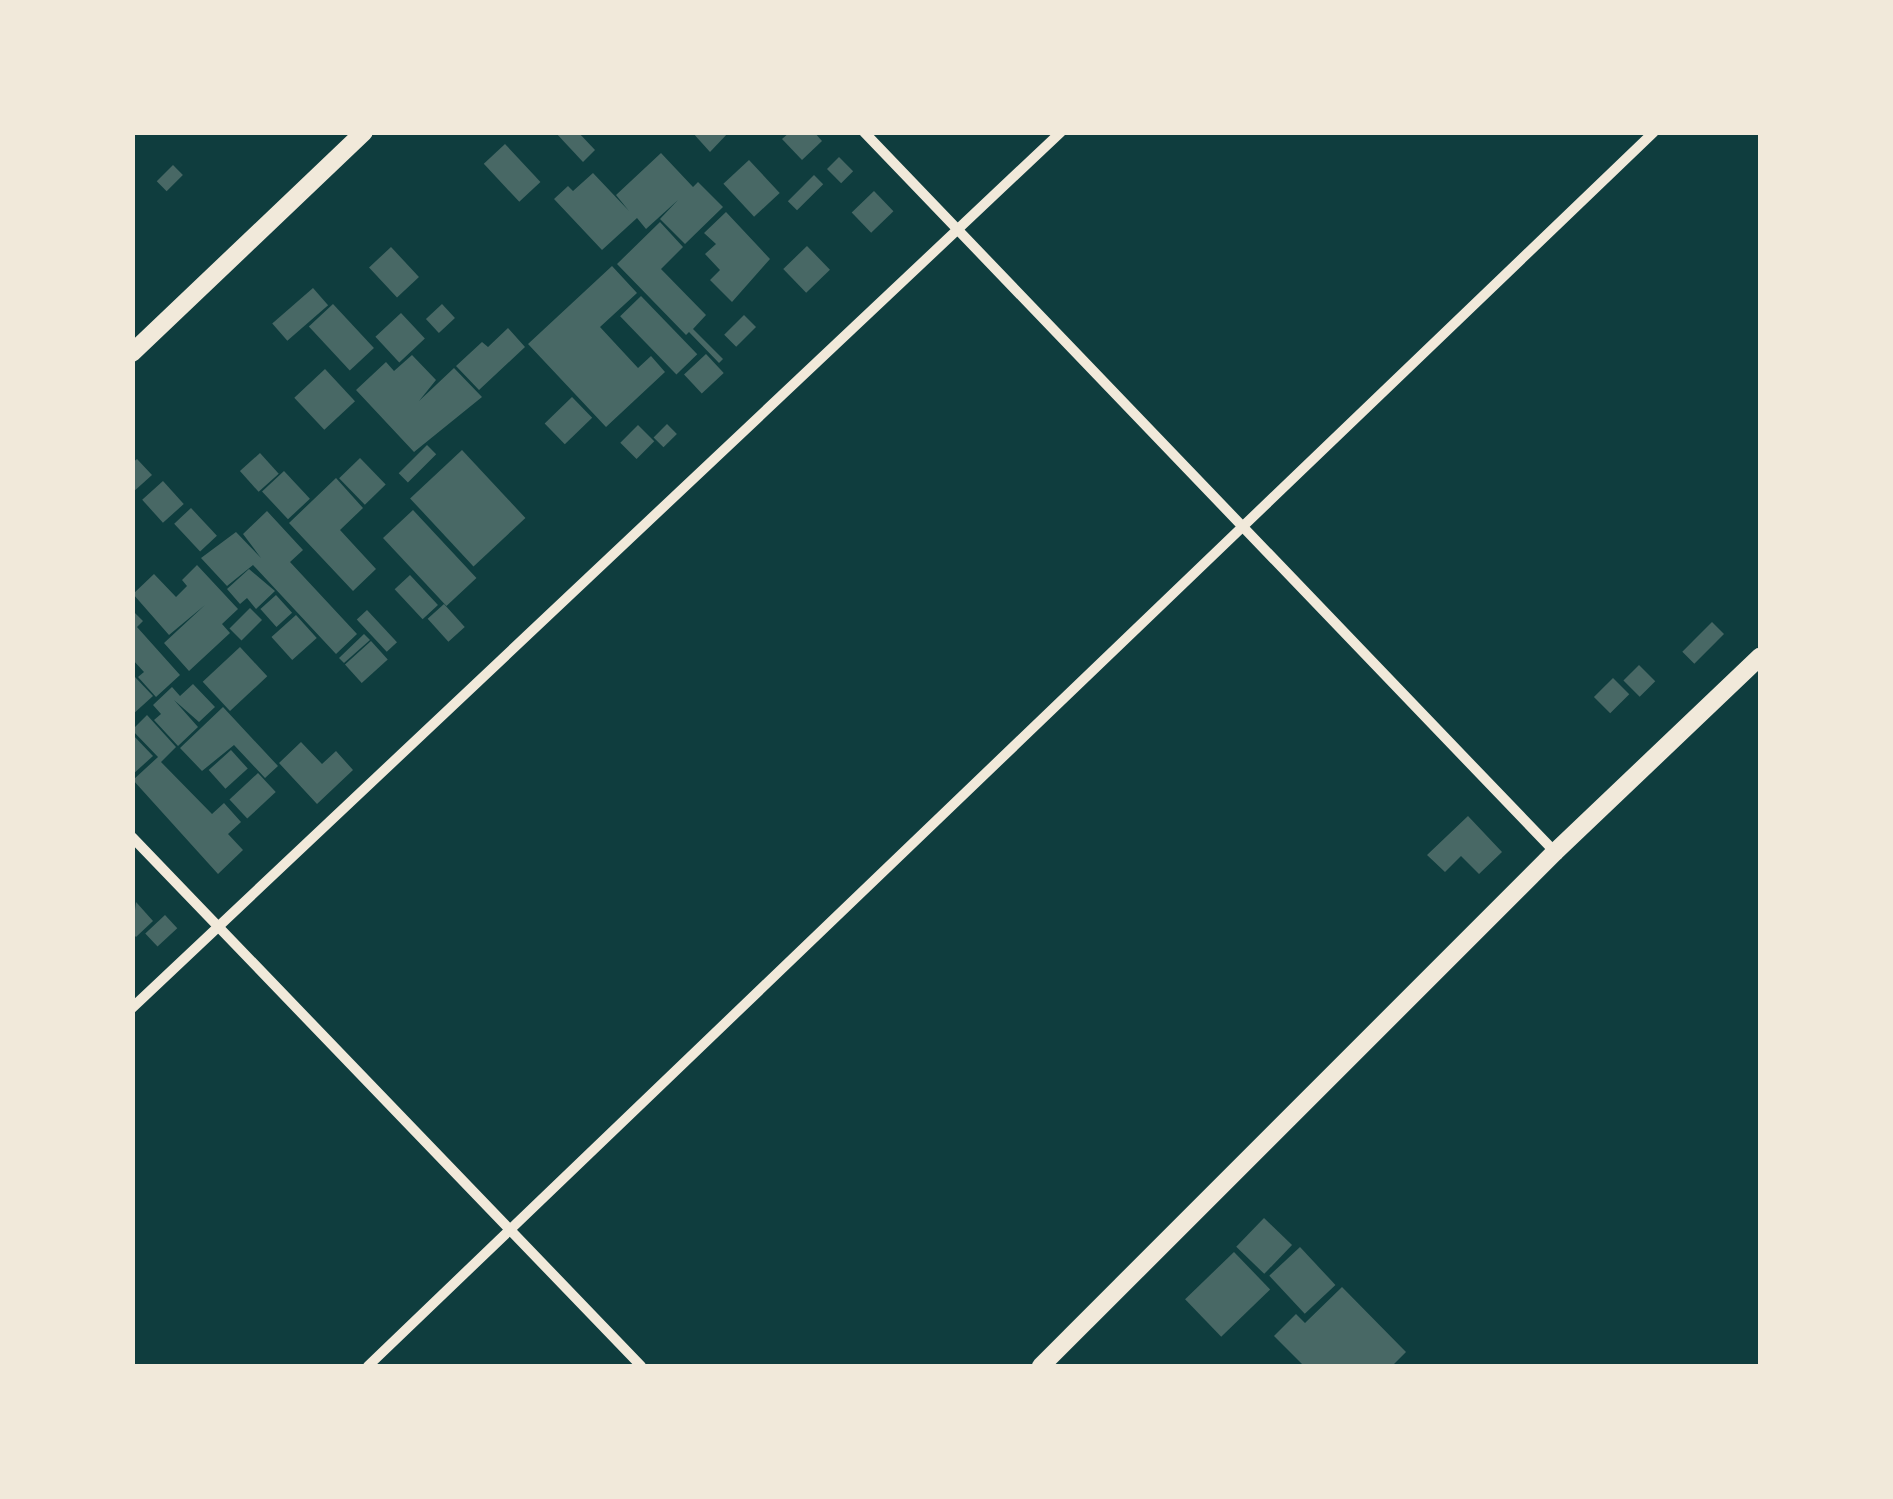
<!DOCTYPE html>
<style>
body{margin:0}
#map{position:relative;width:1893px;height:1499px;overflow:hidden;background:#0f3d3e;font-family:Helvetica,sans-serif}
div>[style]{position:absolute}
.building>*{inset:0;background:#486865;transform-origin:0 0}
.minor>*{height:10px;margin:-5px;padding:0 5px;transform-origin:5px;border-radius:5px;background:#f1e9da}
.tertiary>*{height:18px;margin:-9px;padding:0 9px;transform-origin:9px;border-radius:9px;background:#f1e9da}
span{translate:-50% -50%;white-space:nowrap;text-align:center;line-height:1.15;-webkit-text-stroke:10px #f1e9da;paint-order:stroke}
.frame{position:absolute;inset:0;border:135px solid #f1e9da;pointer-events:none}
</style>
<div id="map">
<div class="building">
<div style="clip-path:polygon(555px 132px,578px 132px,595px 150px,583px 162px)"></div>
<div style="clip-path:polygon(692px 132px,729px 132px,710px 152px)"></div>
<div style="clip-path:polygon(790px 132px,814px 132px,822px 141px,802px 160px,782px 139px)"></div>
<div style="left:505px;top:144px;width:52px;height:29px;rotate:47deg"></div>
<div style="clip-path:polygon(661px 153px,693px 187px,698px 182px,723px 207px,685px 244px,660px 219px,678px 200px,646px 229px,637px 218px,602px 250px,554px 199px,568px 186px,573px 191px,593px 173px,629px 211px,616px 195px)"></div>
<div style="left:839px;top:157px;width:20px;height:17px;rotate:45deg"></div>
<div style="left:749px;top:160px;width:45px;height:35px;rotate:47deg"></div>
<div style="left:173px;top:165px;width:14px;height:23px;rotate:45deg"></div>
<div style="left:814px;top:175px;width:13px;height:37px;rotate:45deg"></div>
<div style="left:874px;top:191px;width:28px;height:31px;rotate:46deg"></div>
<div style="clip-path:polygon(726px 212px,770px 259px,732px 302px,710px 280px,720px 270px,705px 254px,716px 244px,704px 233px)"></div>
<div style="clip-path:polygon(660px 222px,683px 247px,661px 269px,706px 315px,693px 329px,723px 359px,719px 363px,689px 332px,686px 335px,617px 264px)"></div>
<div style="left:807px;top:246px;width:33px;height:33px;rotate:46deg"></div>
<div style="left:391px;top:247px;width:41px;height:30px;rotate:47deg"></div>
<div style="clip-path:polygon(612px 266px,637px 293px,600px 327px,638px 368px,651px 356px,665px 372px,606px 427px,528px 344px)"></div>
<div style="left:313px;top:288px;width:23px;height:54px;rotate:49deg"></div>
<div style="left:641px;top:296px;width:81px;height:29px;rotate:46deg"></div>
<div style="left:333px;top:304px;width:60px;height:33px;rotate:47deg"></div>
<div style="left:442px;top:304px;width:19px;height:22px;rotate:47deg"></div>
<div style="left:401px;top:313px;width:35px;height:35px;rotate:47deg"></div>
<div style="left:744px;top:315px;width:17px;height:28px;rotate:45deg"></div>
<div style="clip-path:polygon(508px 328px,525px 347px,479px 390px,456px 366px,482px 342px,488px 347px)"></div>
<div style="left:706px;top:354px;width:26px;height:30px;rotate:47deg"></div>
<div style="clip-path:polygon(412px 355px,436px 380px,419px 401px,454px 368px,482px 397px,414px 452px,356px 390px,386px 362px,394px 371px)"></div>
<div style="left:325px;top:369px;width:44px;height:42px;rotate:47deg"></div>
<div style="left:572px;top:397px;width:29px;height:38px;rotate:46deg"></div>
<div style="left:667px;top:424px;width:14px;height:19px;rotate:45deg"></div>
<div style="left:638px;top:425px;width:23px;height:25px;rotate:45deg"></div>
<div style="left:427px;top:445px;width:13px;height:40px;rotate:45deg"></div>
<div style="left:462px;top:450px;width:93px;height:71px;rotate:47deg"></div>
<div style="left:260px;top:453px;width:28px;height:27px;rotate:48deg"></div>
<div style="left:360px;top:458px;width:37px;height:29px;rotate:46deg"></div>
<div style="clip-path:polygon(137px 459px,152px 475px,132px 493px,132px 463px)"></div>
<div style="left:284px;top:471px;width:38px;height:30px;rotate:47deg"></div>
<div style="clip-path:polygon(336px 478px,363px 508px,340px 530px,376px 569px,353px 591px,289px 523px)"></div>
<div style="left:163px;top:481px;width:31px;height:28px;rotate:48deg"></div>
<div style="left:191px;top:508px;width:38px;height:23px;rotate:47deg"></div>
<div style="left:413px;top:510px;width:93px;height:41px;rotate:47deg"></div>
<div style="clip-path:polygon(267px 511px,303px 550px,290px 562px,357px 634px,336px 654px,253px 565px,227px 586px,201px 558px,236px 532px,261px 558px,243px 534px)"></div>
<div style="clip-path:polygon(197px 565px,238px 609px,222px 624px,230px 633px,189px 671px,164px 643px,205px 605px,169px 635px,133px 594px,154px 574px,176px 597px,187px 586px,182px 580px)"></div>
<div style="clip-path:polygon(249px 569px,275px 591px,256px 609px,247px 598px,240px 604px,227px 589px)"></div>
<div style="left:410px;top:575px;width:41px;height:21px;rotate:47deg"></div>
<div style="left:276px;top:595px;width:24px;height:21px;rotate:48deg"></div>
<div style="left:444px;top:604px;width:31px;height:22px;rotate:48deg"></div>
<div style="left:250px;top:608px;width:17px;height:29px;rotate:45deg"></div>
<div style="clip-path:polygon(132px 610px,143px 621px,137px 627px,180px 675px,156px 697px,138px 677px,144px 672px,132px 659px)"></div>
<div style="left:367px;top:610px;width:44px;height:14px;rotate:47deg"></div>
<div style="left:296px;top:615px;width:31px;height:33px;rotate:48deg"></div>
<div style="left:1712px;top:622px;width:17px;height:42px;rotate:45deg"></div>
<div style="clip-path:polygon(364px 634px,370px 640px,344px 663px,339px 658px)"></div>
<div style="left:371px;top:641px;width:25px;height:35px;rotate:48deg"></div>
<div style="left:240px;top:647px;width:40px;height:51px;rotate:47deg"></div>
<div style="left:1639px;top:665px;width:23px;height:22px;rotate:45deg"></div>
<div style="clip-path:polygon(135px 677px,153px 696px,132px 715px,132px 680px)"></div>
<div style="left:1613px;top:678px;width:23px;height:27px;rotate:45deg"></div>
<div style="clip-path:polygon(193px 684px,215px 707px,199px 722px,174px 700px,198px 727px,178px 746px,154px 720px,161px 714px,153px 705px,172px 687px,180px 696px)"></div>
<div style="clip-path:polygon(223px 707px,278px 766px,265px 778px,234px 745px,202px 771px,180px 748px)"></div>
<div style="clip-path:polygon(147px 715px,176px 747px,161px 762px,212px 814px,224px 803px,241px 822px,228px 834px,243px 850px,218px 874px,133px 780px,158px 757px,132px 730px)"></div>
<div style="clip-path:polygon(132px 734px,153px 756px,132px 775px)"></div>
<div style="clip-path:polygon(301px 742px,322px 764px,336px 751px,353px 770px,317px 804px,279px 763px)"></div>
<div style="left:231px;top:750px;width:25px;height:30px;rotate:48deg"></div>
<div style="left:258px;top:773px;width:26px;height:39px;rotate:47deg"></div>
<div style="clip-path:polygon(1468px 816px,1502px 852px,1479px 874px,1461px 856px,1445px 872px,1427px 855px)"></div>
<div style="clip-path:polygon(136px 902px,153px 921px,136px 937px,132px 933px)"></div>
<div style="left:165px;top:915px;width:18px;height:27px;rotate:47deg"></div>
<div style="left:1264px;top:1218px;width:39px;height:40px;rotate:44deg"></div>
<div style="left:1300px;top:1247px;width:52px;height:42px;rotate:47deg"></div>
<div style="left:1234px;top:1252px;width:52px;height:68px;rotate:46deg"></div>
<div style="clip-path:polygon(1342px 1287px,1406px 1352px,1392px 1366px,1304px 1366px,1274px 1336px,1296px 1314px,1305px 1323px)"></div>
</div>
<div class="minor">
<div style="left:864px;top:132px;width:998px;rotate:46.18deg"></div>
<div style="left:132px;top:837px;width:734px;rotate:46.1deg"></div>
<div style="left:132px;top:1008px;width:1277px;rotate:-43.32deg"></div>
<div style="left:368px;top:1366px;width:1782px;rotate:-43.82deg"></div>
</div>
<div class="tertiary">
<div style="left:132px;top:353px;width:320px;rotate:-43.6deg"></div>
<div style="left:1041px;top:1366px;width:727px;rotate:-45deg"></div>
<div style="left:1555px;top:852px;width:283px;rotate:-43.6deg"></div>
</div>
<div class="frame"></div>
</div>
